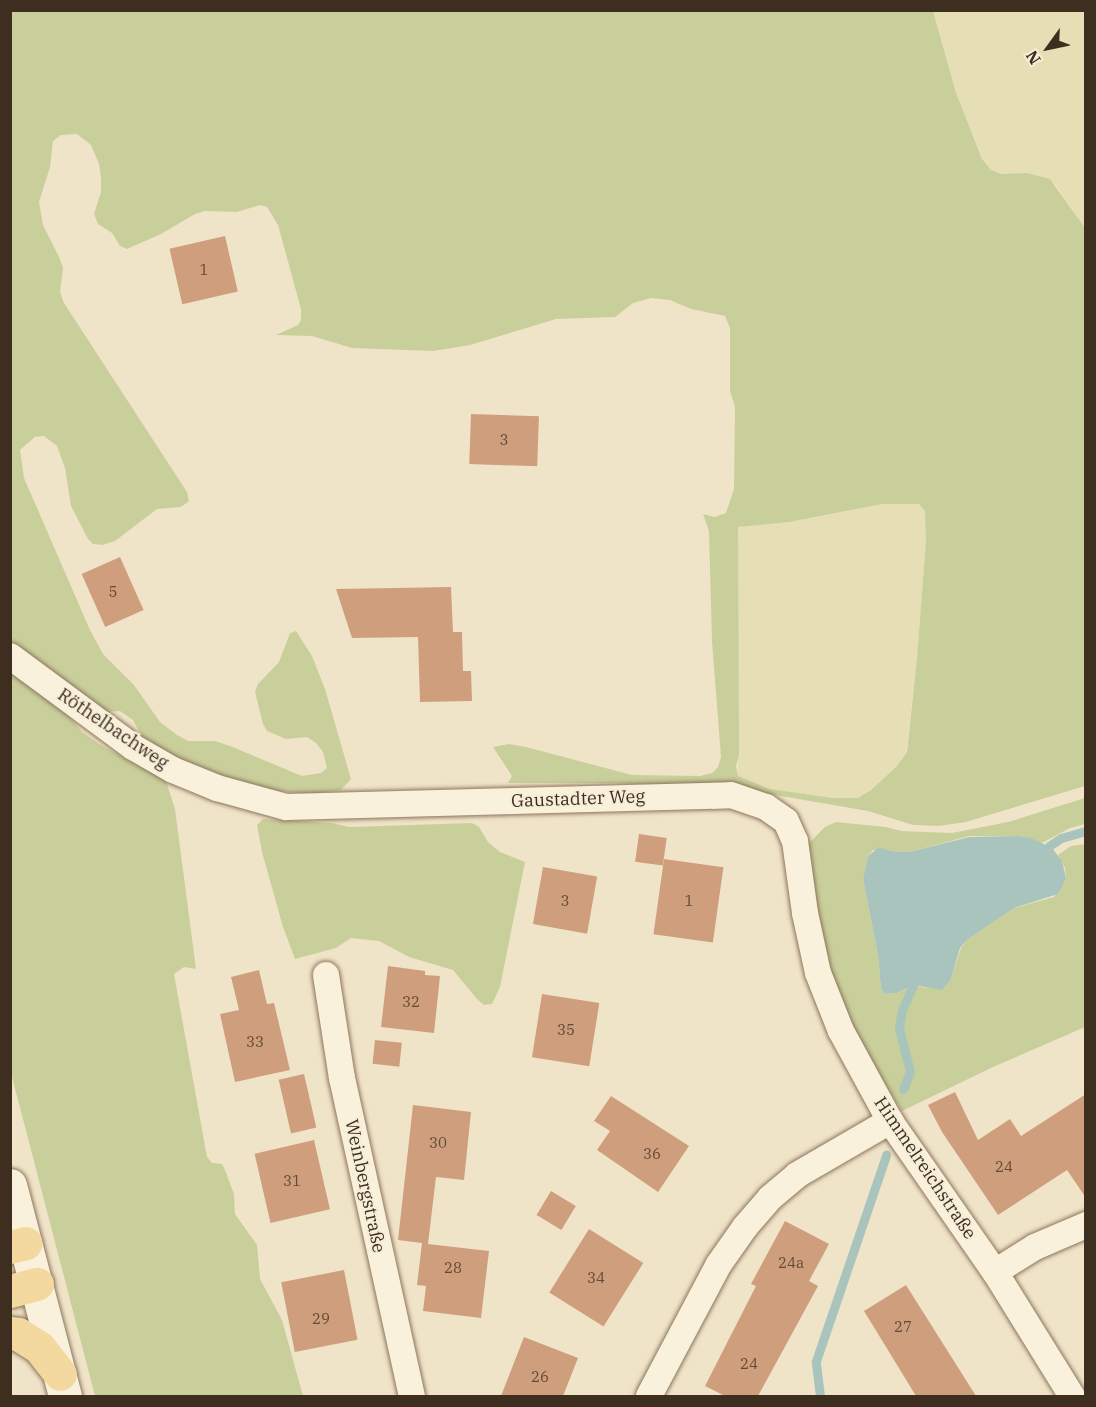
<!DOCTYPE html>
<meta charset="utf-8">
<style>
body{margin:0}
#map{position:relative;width:1096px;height:1407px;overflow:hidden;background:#f0e4c8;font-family:"IBM Plex Serif",serif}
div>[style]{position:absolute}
.farmland>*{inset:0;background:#e6deb5}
.green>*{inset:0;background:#c9cf9b}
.water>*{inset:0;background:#a9c4bc}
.stream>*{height:9px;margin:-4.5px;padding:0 4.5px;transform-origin:4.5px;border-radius:4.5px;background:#a9c4bc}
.building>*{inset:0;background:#cf9f7d;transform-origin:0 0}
.roads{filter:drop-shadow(0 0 2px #8d765c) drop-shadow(0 0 2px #8d765c)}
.minor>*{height:26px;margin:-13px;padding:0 13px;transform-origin:13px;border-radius:13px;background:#faf1dc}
.tertiary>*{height:33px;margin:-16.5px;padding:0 16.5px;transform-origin:16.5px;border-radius:16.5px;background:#faf1dc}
.primary>*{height:33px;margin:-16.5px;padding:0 16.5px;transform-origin:16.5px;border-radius:16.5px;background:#f3d9a0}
span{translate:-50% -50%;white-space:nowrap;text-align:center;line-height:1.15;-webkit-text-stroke:4.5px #f7eed8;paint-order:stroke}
.number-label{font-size:15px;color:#624a37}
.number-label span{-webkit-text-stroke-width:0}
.street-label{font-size:18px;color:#3d2e20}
.frame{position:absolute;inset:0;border:12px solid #3d2e20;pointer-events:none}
.north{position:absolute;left:1018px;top:18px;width:60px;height:60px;-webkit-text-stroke:4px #f7eed8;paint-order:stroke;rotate:237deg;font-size:16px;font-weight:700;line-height:24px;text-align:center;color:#3d2e20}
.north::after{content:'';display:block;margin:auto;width:21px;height:27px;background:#3d2e20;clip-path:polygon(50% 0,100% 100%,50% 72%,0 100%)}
</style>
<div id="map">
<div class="farmland">
<div style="clip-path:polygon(933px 11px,1085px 11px,1085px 228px,1055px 184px,1027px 173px,1001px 174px,991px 170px,982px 159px,956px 93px)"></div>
<div style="clip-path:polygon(882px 504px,919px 504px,925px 511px,926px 541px,917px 658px,906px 752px,895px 768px,871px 790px,858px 798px,833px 798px,770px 789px,738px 776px,738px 527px,789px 522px)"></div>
</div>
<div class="green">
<div style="clip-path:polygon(evenodd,10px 11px,933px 11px,956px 93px,982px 159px,991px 170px,1001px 174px,1027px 173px,1050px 179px,1085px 228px,1085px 786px,966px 822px,939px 826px,913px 825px,868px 811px,740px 789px,617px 783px,508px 783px,512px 776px,493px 747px,509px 744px,526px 747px,632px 775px,700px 776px,712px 773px,718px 767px,721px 757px,712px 642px,709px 531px,703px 514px,714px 517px,726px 513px,734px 489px,735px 407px,730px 391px,730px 328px,725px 316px,691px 309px,670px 300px,651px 298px,633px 303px,615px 317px,556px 319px,470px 345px,433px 351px,352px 348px,312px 336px,276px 335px,298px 325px,301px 320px,301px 309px,278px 225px,267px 207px,260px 205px,237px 212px,205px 211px,195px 214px,161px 234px,127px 249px,120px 246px,112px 233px,98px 224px,94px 214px,101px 192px,101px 177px,99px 164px,91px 145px,77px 134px,61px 135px,53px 141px,50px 167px,39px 202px,43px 225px,60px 259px,63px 268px,60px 292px,64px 303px,187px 492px,189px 501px,181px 507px,157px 509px,115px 541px,102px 545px,93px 544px,88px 539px,71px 506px,65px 468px,57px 446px,44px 436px,35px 437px,20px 450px,24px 478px,90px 630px,103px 654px,134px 685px,160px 722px,177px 735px,188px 741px,215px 741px,230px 746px,302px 776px,321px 773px,327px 768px,323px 752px,316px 743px,307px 737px,286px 739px,267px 731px,263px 724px,255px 692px,258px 684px,279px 662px,290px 633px,296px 631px,312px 656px,325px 689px,351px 779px,341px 790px,312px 794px,277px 791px,230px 780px,182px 765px,143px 739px,133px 720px,120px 711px,67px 714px,82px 732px,99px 744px,166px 781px,175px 809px,196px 969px,184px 967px,174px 974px,207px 1157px,212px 1163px,222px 1164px,225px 1170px,234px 1194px,235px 1214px,257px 1245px,260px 1279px,282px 1320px,303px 1396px,95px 1396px,11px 1073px,10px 11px,882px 504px,919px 504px,925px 511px,926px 541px,917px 658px,907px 752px,895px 768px,871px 790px,858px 798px,833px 798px,770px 789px,738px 776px,736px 766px,739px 755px,738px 527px,789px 522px,882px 504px)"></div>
<div style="clip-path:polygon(1085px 798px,1085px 824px,1070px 828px,1042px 843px,1013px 836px,969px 836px,910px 852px,873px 850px,868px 856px,863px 879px,878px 955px,881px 989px,885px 994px,897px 993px,913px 985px,926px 988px,951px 979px,961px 948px,967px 940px,1014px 908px,1054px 897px,1066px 878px,1065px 868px,1058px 855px,1071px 846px,1085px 844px,1085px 1027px,993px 1067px,902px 1111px,849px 1025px,825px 962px,808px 848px,809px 843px,825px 827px,836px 822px,886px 827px,901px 831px,952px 833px,1008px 822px)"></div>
<div style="clip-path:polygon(263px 819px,332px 823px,349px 827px,472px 823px,479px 827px,488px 842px,500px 852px,525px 862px,500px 987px,492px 1004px,484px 1005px,477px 999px,453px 970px,409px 957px,379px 941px,351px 938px,336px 948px,295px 959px,283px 927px,262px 852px,257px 825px)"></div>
</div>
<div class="water">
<div style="clip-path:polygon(1018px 836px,1031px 838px,1052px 848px,1062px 861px,1066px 878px,1058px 894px,1014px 908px,967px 940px,960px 948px,951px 979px,942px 990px,913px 985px,897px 993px,885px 994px,881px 989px,878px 955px,863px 879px,868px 856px,879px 847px,890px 851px,910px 852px,969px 837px)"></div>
</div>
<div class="stream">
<div style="left:1049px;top:846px;width:14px;rotate:-34deg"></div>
<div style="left:1061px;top:838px;width:26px;rotate:-16deg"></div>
<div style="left:903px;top:1089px;width:18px;rotate:-68deg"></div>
<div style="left:910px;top:1072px;width:45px;rotate:-104deg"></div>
<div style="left:899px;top:1028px;width:18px;rotate:-81deg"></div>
<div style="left:902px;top:1010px;width:27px;rotate:-66deg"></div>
<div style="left:820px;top:1396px;width:35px;rotate:-97deg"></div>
<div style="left:816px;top:1361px;width:218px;rotate:-71.2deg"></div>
</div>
<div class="building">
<div style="left:225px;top:236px;width:57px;height:57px;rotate:77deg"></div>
<div style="left:471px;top:414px;width:68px;height:50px;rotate:2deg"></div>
<div style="left:120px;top:557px;width:58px;height:42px;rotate:66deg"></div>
<div style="clip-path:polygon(451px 587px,453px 632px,462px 632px,463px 671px,471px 671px,472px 701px,420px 702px,418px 637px,352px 638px,336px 589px)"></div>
<div style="left:639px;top:834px;width:28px;height:28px;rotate:8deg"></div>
<div style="left:664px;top:859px;width:60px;height:76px;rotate:8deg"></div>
<div style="left:543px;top:867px;width:55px;height:58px;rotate:10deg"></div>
<div style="clip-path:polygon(388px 966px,425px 971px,425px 975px,440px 976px,434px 1033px,381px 1027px)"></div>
<div style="clip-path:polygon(259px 970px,267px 1004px,274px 1003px,290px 1070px,235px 1082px,220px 1014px,239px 1010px,231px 977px)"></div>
<div style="left:542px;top:994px;width:58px;height:64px;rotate:9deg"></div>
<div style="left:375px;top:1040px;width:27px;height:24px;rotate:6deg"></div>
<div style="left:304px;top:1074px;width:55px;height:26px;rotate:77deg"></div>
<div style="clip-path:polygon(955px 1092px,978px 1140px,1010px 1119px,1021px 1136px,1086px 1094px,1086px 1198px,1067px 1170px,998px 1215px,942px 1132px,928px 1105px)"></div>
<div style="clip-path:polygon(611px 1096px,689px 1146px,658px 1192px,597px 1150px,610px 1131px,594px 1121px)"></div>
<div style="clip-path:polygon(413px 1105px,471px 1112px,464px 1180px,436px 1177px,428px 1244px,489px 1251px,481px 1318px,423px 1311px,426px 1286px,417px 1285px,422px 1243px,398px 1240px)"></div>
<div style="left:314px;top:1140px;width:71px;height:61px;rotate:77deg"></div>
<div style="left:551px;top:1191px;width:29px;height:28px;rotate:31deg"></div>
<div style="clip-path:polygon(785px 1221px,829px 1244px,809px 1281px,818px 1286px,758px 1396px,725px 1396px,705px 1386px,756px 1286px,751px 1284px)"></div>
<div style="left:589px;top:1229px;width:64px;height:75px;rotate:32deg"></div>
<div style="left:344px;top:1270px;width:71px;height:64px;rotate:79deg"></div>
<div style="clip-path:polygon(906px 1285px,976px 1396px,916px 1396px,864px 1311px)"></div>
<div style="clip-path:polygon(524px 1337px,578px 1358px,563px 1396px,501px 1396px)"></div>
</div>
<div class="roads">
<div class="minor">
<div style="left:10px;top:656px;width:153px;rotate:36.5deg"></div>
<div style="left:133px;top:747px;width:46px;rotate:29.9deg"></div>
<div style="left:173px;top:770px;width:48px;rotate:22.2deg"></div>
<div style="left:217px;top:788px;width:72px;rotate:15.4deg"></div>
<div style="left:286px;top:807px;width:445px;rotate:-1.5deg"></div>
<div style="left:731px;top:795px;width:37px;rotate:19deg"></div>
<div style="left:766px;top:807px;width:24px;rotate:35deg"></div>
<div style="left:786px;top:821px;width:22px;rotate:66deg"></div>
<div style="left:795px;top:841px;width:73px;rotate:82.1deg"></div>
<div style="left:805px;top:913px;width:61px;rotate:77.8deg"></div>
<div style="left:818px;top:973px;width:62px;rotate:68.4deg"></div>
<div style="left:841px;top:1031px;width:102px;rotate:61.4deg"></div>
<div style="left:890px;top:1121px;width:184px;rotate:55.2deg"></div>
<div style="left:995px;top:1272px;width:146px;rotate:58.2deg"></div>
<div style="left:326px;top:975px;width:104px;rotate:81.2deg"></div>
<div style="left:342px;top:1078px;width:326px;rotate:77.6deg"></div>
<div style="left:995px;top:1272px;width:47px;rotate:-32deg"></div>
<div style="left:1035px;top:1247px;width:56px;rotate:-23.3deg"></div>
<div style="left:649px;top:1396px;width:149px;rotate:-62.1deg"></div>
<div style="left:719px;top:1264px;width:45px;rotate:-54.9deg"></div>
<div style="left:745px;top:1227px;width:38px;rotate:-49deg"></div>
<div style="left:770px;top:1198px;width:35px;rotate:-40deg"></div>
<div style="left:797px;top:1175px;width:108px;rotate:-30.1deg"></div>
</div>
<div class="tertiary">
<div style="left:10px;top:1185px;width:218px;rotate:75.4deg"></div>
</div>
<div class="primary">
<div style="left:10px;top:1247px;width:16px;rotate:-14deg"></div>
<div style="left:10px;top:1291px;width:28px;rotate:-15deg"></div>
<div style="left:10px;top:1333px;width:8px;rotate:7deg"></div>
<div style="left:18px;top:1334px;width:25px;rotate:32deg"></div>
<div style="left:39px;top:1347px;width:34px;rotate:52deg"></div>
</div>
</div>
<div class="number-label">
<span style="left:204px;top:270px">1</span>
<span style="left:504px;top:440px">3</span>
<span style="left:113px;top:592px">5</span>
<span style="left:565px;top:901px">3</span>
<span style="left:689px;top:901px">1</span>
<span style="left:411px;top:1002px">32</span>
<span style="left:566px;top:1030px">35</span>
<span style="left:255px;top:1042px">33</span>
<span style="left:438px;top:1143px">30</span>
<span style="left:652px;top:1154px">36</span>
<span style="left:1004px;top:1167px">24</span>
<span style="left:292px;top:1181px">31</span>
<span style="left:791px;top:1263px">24a</span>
<span style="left:453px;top:1268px">28</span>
<span style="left:596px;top:1278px">34</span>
<span style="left:321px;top:1319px">29</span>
<span style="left:903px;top:1327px">27</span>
<span style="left:749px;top:1364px">24</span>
<span style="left:540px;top:1377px">26</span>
</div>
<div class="street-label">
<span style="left:113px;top:729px;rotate:34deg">Röthelbachweg</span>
<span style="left:578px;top:799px;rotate:-2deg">Gaustadter Weg</span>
<span style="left:925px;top:1168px;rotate:56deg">Himmelreichstraße</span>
<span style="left:365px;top:1186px;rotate:78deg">Weinbergstraße</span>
</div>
<div class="frame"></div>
<div class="north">N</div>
</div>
